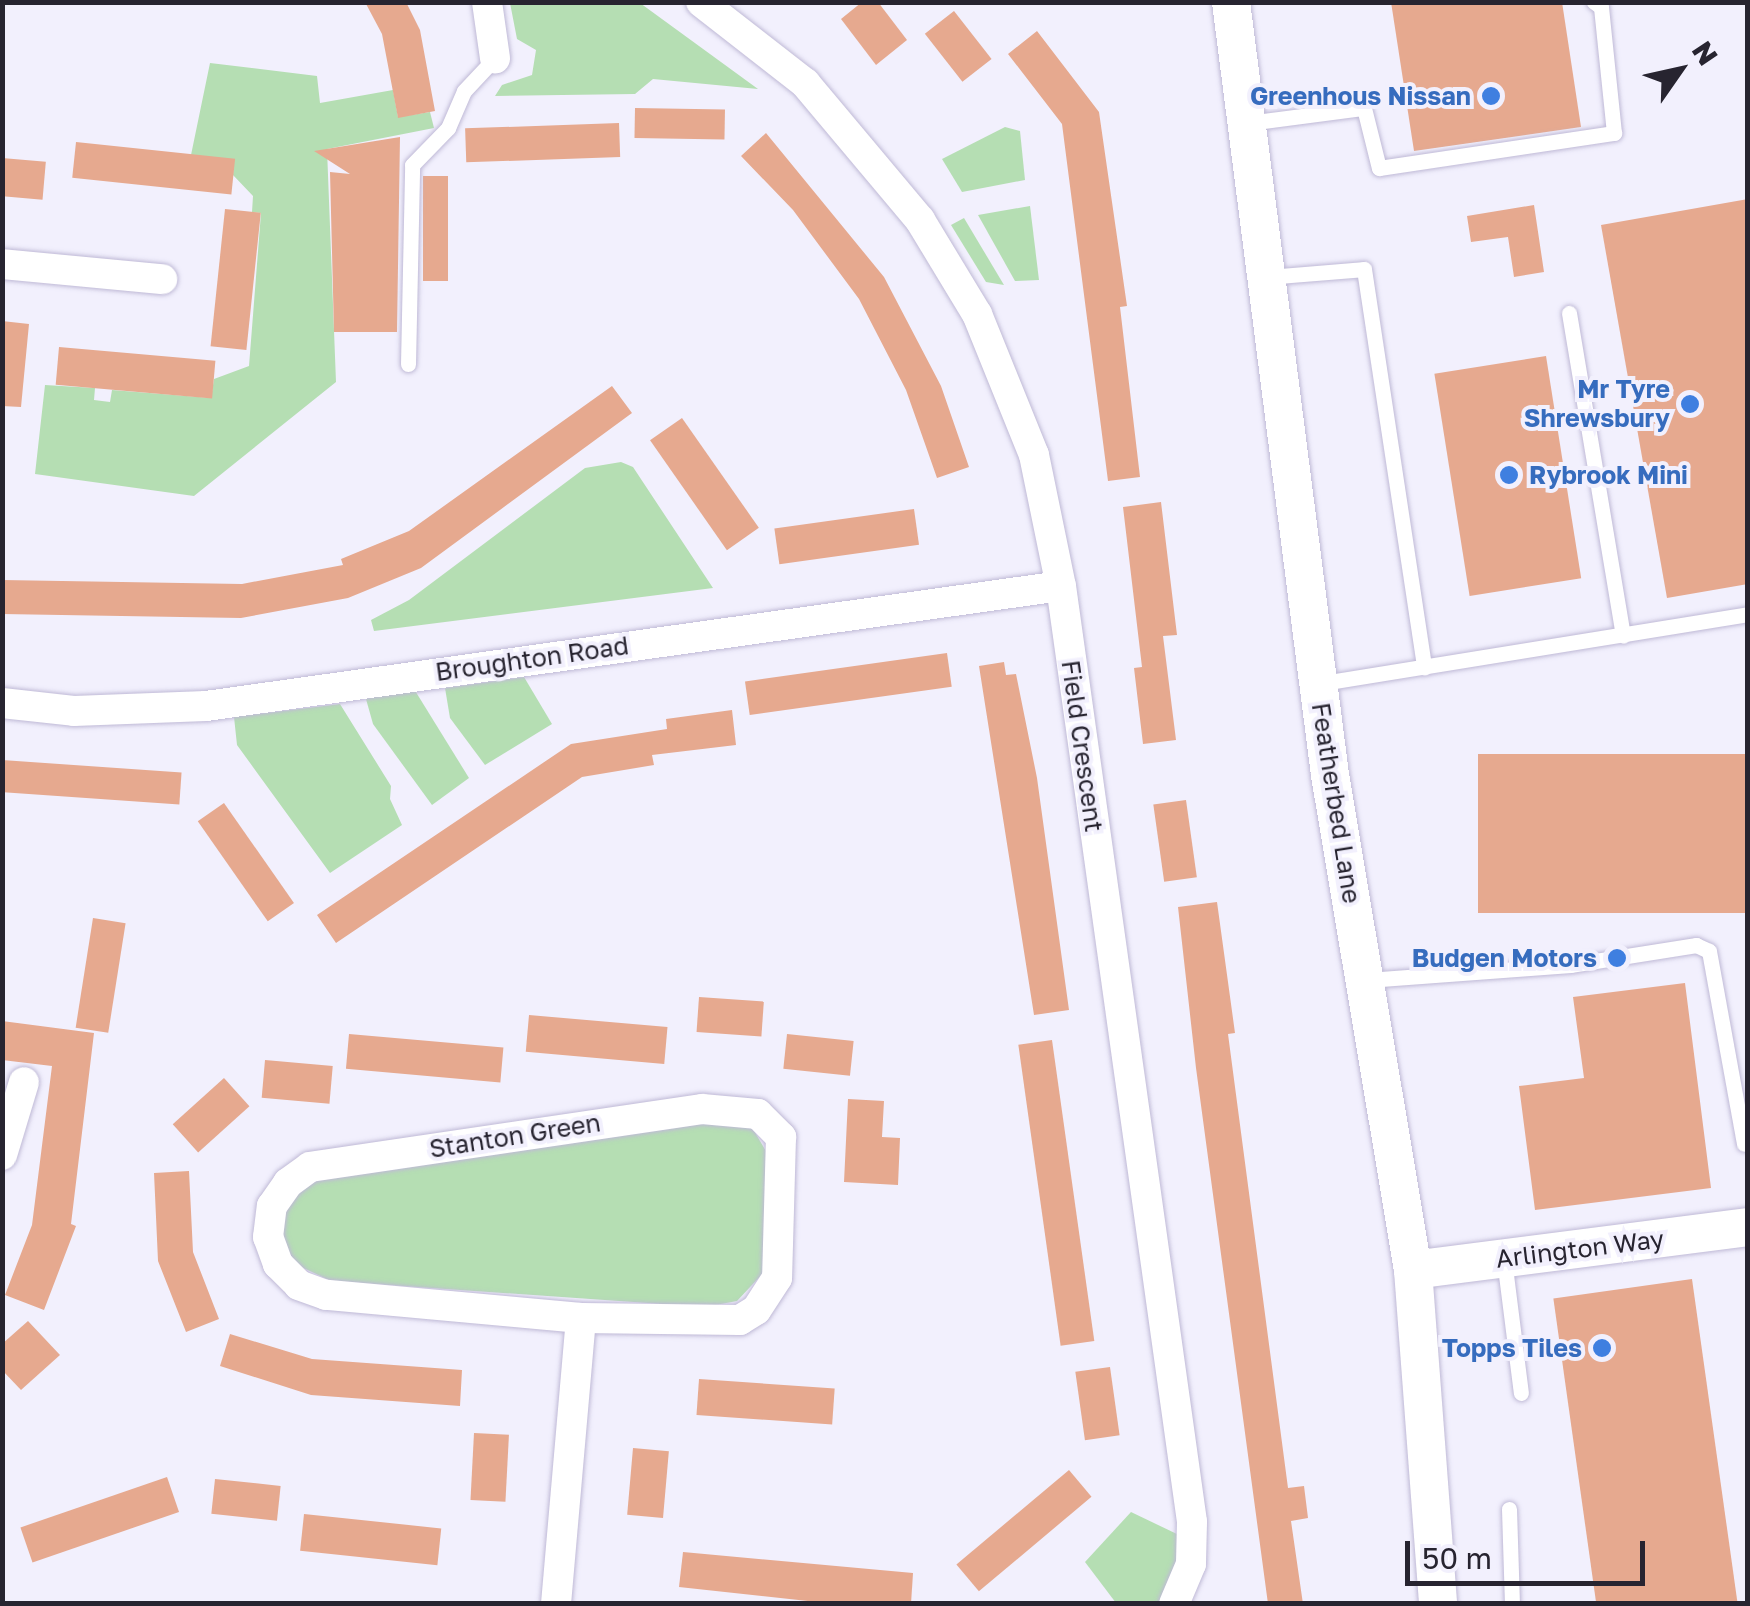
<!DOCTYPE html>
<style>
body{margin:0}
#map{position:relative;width:1750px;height:1606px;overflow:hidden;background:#f2f0fd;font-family:"Golos Text",sans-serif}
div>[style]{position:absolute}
.green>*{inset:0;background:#b5deb3}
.building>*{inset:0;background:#e6a98f;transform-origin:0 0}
.roads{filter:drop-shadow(0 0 2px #bfb9d6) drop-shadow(0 0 2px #bfb9d6)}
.service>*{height:15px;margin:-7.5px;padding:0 7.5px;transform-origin:7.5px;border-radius:7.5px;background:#fff}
.minor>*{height:30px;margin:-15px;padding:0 15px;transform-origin:15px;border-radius:15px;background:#fff}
.tertiary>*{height:38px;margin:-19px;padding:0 19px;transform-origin:19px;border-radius:19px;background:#fff}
.dots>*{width:28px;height:28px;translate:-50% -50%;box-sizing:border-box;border:5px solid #f2f0fd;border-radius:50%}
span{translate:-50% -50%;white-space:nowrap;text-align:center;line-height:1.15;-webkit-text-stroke:8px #f2f0fd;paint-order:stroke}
.shop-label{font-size:25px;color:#366cbe;font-weight:700}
.right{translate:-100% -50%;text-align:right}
.left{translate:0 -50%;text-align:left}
.street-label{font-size:25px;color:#272430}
.frame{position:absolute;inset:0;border:5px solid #272430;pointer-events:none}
.north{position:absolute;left:1630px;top:20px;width:100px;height:100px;-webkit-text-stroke:8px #f2f0fd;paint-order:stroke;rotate:56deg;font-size:28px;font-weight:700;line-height:40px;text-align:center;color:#272430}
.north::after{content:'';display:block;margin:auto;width:35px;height:45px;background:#272430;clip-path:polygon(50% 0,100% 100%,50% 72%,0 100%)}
.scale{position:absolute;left:1405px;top:1541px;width:240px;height:45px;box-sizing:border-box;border:5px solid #272430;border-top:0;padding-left:12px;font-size:30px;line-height:35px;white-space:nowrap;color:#272430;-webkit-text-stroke:8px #f2f0fd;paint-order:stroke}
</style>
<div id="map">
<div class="green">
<div style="clip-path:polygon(510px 3px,640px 3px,758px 89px,653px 79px,635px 94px,495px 96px,502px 85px,532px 75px,536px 50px,517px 39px)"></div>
<div style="clip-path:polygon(210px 63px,317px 76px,320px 103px,393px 90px,398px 117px,430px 112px,434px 128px,327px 149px,336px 382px,194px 496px,35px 474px,45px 385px,95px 388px,94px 400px,110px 402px,112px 390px,211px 398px,214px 379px,249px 366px,261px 213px,252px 212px,253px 196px,233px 175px,234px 160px,191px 155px)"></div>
<div style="clip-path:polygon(1005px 127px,1020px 131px,1025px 180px,962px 192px,942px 159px)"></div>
<div style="clip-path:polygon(1030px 206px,1039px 280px,1015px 281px,978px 215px)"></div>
<div style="clip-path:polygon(964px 218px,1004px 285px,986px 282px,951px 225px)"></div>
<div style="clip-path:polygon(621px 462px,633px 467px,713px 588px,374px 631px,371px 620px,409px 600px,585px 468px)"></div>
<div style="clip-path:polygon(524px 677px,552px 724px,485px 765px,450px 718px,445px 688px)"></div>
<div style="clip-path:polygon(414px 689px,469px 778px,432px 805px,373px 724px,366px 699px)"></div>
<div style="clip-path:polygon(340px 704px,391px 786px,390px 799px,402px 825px,330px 873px,237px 745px,234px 717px)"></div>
<div style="clip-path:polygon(730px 1119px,753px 1129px,767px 1153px,766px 1270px,737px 1301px,705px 1307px,331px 1281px,295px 1264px,278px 1239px,280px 1214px,295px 1191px,320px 1178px)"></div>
<div style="clip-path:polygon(1131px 1512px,1179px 1535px,1178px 1556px,1159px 1603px,1116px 1603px,1085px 1562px)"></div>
</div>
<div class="building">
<div style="clip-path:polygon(365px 2px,406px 2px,420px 30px,435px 111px,398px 118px,382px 34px)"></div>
<div style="clip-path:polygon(862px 2px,878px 2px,907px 40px,876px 65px,841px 19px)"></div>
<div style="clip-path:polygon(1391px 2px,1562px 2px,1581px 127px,1414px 151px)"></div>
<div style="left:954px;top:11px;width:61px;height:37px;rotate:52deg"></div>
<div style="clip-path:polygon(1037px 31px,1099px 112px,1127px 306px,1120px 307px,1140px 477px,1108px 481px,1062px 124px,1008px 54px)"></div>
<div style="left:635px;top:108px;width:90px;height:30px;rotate:1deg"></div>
<div style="left:619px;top:123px;width:34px;height:154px;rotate:88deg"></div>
<div style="clip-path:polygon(766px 133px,884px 277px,941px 386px,969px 467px,937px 478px,906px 390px,859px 299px,793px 210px,741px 156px)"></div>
<div style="clip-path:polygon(400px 137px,397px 332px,334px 332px,330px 172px,350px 174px,314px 151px)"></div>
<div style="left:76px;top:142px;width:160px;height:36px;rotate:6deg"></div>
<div style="left:2px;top:158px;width:44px;height:38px;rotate:5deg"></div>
<div style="left:423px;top:176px;width:25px;height:105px"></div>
<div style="clip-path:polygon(1748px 199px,1748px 584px,1667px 598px,1601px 225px)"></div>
<div style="clip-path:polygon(1534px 205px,1544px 272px,1514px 277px,1508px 237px,1471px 242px,1467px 216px)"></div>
<div style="left:225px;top:209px;width:36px;height:138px;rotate:6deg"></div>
<div style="clip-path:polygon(2px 321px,29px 324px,21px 407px,2px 406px)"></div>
<div style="left:59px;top:347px;width:157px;height:38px;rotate:5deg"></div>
<div style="left:1546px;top:356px;width:225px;height:113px;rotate:81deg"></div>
<div style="clip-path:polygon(612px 386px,632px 413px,421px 568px,348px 598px,241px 618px,2px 614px,2px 580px,242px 584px,343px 565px,341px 559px,409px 531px)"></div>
<div style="left:682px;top:418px;width:134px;height:39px;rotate:55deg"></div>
<div style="clip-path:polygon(1161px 502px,1177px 635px,1163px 636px,1176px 740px,1143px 744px,1134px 668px,1142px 667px,1123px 507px)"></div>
<div style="left:914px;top:509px;width:36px;height:141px;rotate:82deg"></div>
<div style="left:947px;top:653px;width:34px;height:204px;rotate:82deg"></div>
<div style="clip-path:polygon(1004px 662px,1006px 675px,1016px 674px,1037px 778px,1069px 1010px,1034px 1015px,979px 666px)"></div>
<div style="clip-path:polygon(732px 710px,736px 745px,652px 755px,654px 765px,582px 777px,336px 943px,317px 915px,571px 744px,667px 729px,666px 719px)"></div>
<div style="left:1748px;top:754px;width:159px;height:270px;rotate:90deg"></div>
<div style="left:2px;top:760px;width:180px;height:32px;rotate:4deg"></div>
<div style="left:1186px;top:800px;width:78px;height:33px;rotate:82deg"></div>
<div style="left:224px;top:803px;width:122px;height:32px;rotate:55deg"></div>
<div style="clip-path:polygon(1217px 902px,1235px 1033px,1228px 1034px,1288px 1488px,1304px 1486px,1308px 1518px,1291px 1521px,1303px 1604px,1268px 1604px,1196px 1068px,1178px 907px)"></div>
<div style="left:93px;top:918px;width:33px;height:111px;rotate:9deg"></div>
<div style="clip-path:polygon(1685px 983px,1711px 1188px,1535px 1210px,1519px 1086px,1584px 1078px,1573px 997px)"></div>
<div style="left:699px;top:997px;width:65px;height:35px;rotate:4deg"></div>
<div style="left:529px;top:1015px;width:139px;height:37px;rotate:5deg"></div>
<div style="clip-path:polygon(2px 1021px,94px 1033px,71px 1224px,76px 1226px,44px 1310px,5px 1295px,32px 1225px,52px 1066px,2px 1060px)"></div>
<div style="left:349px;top:1034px;width:155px;height:35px;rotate:5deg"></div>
<div style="left:787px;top:1034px;width:67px;height:35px;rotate:6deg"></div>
<div style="left:1052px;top:1040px;width:304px;height:34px;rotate:82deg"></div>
<div style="left:265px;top:1060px;width:68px;height:38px;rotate:5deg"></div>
<div style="left:224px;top:1078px;width:38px;height:69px;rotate:48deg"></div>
<div style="clip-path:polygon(848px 1099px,884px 1101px,882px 1137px,900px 1138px,898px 1185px,844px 1182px)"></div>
<div style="clip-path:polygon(189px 1171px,193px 1252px,219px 1319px,186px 1332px,158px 1261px,154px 1173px)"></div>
<div style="left:1692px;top:1279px;width:329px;height:140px;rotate:82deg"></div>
<div style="clip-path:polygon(28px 1321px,60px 1355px,21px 1390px,2px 1370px,2px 1344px)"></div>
<div style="clip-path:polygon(230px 1334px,312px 1359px,462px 1370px,460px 1406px,311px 1395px,220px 1366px)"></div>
<div style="left:1110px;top:1367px;width:69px;height:35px;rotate:82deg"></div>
<div style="left:699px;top:1379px;width:136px;height:36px;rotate:4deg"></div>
<div style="left:474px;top:1433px;width:35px;height:67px;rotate:3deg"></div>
<div style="left:633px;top:1448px;width:36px;height:67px;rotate:5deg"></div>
<div style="left:1069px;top:1470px;width:35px;height:147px;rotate:50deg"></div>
<div style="left:167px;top:1477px;width:37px;height:155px;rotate:71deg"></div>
<div style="left:215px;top:1479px;width:66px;height:35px;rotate:6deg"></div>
<div style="left:304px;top:1514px;width:138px;height:37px;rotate:6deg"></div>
<div style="clip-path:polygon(683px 1552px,913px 1573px,911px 1604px,835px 1604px,679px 1587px)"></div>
</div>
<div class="roads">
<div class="service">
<div style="left:1248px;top:123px;width:117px;rotate:-7.4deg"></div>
<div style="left:1364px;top:108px;width:62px;rotate:76deg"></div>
<div style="left:1379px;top:168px;width:238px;rotate:-8.5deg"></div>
<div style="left:1614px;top:133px;width:127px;rotate:-95.9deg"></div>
<div style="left:1601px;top:7px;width:9px;rotate:-144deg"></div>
<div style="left:1267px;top:277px;width:97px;rotate:-4.7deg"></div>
<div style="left:1364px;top:269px;width:403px;rotate:81.4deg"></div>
<div style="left:1569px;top:313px;width:327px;rotate:80.5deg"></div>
<div style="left:408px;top:364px;width:199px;rotate:-88.8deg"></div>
<div style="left:412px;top:165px;width:52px;rotate:-45.8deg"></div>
<div style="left:448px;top:128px;width:40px;rotate:-66.6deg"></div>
<div style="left:464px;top:91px;width:45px;rotate:-46.8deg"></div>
<div style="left:1317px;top:684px;width:437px;rotate:-9.2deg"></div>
<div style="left:1367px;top:980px;width:204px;rotate:-4.2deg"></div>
<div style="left:1570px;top:965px;width:128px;rotate:-9deg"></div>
<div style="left:1696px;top:945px;width:14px;rotate:25deg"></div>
<div style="left:1709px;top:951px;width:196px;rotate:79.7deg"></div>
<div style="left:1504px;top:1259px;width:135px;rotate:82.8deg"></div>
<div style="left:1509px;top:1509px;width:95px;rotate:88.2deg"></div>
</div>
<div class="minor">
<div style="left:487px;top:2px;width:57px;rotate:81.9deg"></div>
<div style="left:701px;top:2px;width:132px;rotate:37.9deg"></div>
<div style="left:805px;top:83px;width:179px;rotate:50deg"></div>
<div style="left:920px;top:220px;width:110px;rotate:58.8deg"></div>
<div style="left:977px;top:314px;width:152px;rotate:68deg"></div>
<div style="left:1034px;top:455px;width:134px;rotate:78.4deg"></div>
<div style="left:1061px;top:586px;width:945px;rotate:82.03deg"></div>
<div style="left:1192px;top:1522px;width:42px;rotate:91.4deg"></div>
<div style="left:1191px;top:1564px;width:43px;rotate:113deg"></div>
<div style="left:2px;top:264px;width:161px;rotate:5.4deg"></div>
<div style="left:2px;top:703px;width:72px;rotate:6.3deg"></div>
<div style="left:74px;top:711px;width:132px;rotate:-2.2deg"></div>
<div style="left:206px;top:706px;width:863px;rotate:-7.99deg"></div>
<div style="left:702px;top:1109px;width:56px;rotate:5.1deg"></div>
<div style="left:758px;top:1114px;width:33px;rotate:45deg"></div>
<div style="left:781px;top:1137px;width:141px;rotate:91.6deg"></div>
<div style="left:777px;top:1278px;width:38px;rotate:123deg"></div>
<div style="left:756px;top:1310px;width:19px;rotate:148deg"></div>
<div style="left:740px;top:1320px;width:159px;rotate:-179.3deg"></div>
<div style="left:581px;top:1318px;width:256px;rotate:-174.8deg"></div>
<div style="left:326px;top:1295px;width:29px;rotate:-160deg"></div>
<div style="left:299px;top:1285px;width:30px;rotate:-135deg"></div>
<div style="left:278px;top:1264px;width:29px;rotate:-110deg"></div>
<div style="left:268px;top:1237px;width:31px;rotate:-83deg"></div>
<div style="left:272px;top:1206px;width:28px;rotate:-55deg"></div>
<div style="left:288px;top:1183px;width:27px;rotate:-36deg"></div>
<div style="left:310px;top:1167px;width:396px;rotate:-8.4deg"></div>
<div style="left:2px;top:1155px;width:76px;rotate:-73.2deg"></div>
<div style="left:556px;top:1604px;width:287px;rotate:-85deg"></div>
</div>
<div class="tertiary">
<div style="left:1231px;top:2px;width:779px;rotate:82.7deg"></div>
<div style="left:1330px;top:775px;width:502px;rotate:80.48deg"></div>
<div style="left:1413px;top:1270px;width:335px;rotate:85.7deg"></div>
<div style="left:1413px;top:1270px;width:338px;rotate:-7.3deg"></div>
</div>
</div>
<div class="dots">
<div style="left:1491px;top:96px;background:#3f7fe0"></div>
<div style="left:1690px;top:404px;background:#3f7fe0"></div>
<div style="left:1509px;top:475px;background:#3f7fe0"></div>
<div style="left:1617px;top:958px;background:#3f7fe0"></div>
<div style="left:1602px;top:1348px;background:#3f7fe0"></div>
</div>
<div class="shop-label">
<span class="right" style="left:1471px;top:96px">Greenhous Nissan</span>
<span class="right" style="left:1670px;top:404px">Mr Tyre<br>Shrewsbury</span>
<span class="left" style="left:1529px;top:475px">Rybrook Mini</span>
<span class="right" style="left:1597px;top:958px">Budgen Motors</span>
<span class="right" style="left:1582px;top:1348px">Topps Tiles</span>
</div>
<div class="street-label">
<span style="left:532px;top:659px;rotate:-8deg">Broughton Road</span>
<span style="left:1082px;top:746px;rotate:82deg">Field Crescent</span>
<span style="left:1336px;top:803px;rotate:81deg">Featherbed Lane</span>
<span style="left:515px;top:1136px;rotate:-9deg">Stanton Green</span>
<span style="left:1580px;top:1249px;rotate:-7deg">Arlington Way</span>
</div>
<div class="frame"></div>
<div class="north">N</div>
<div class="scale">50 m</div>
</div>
